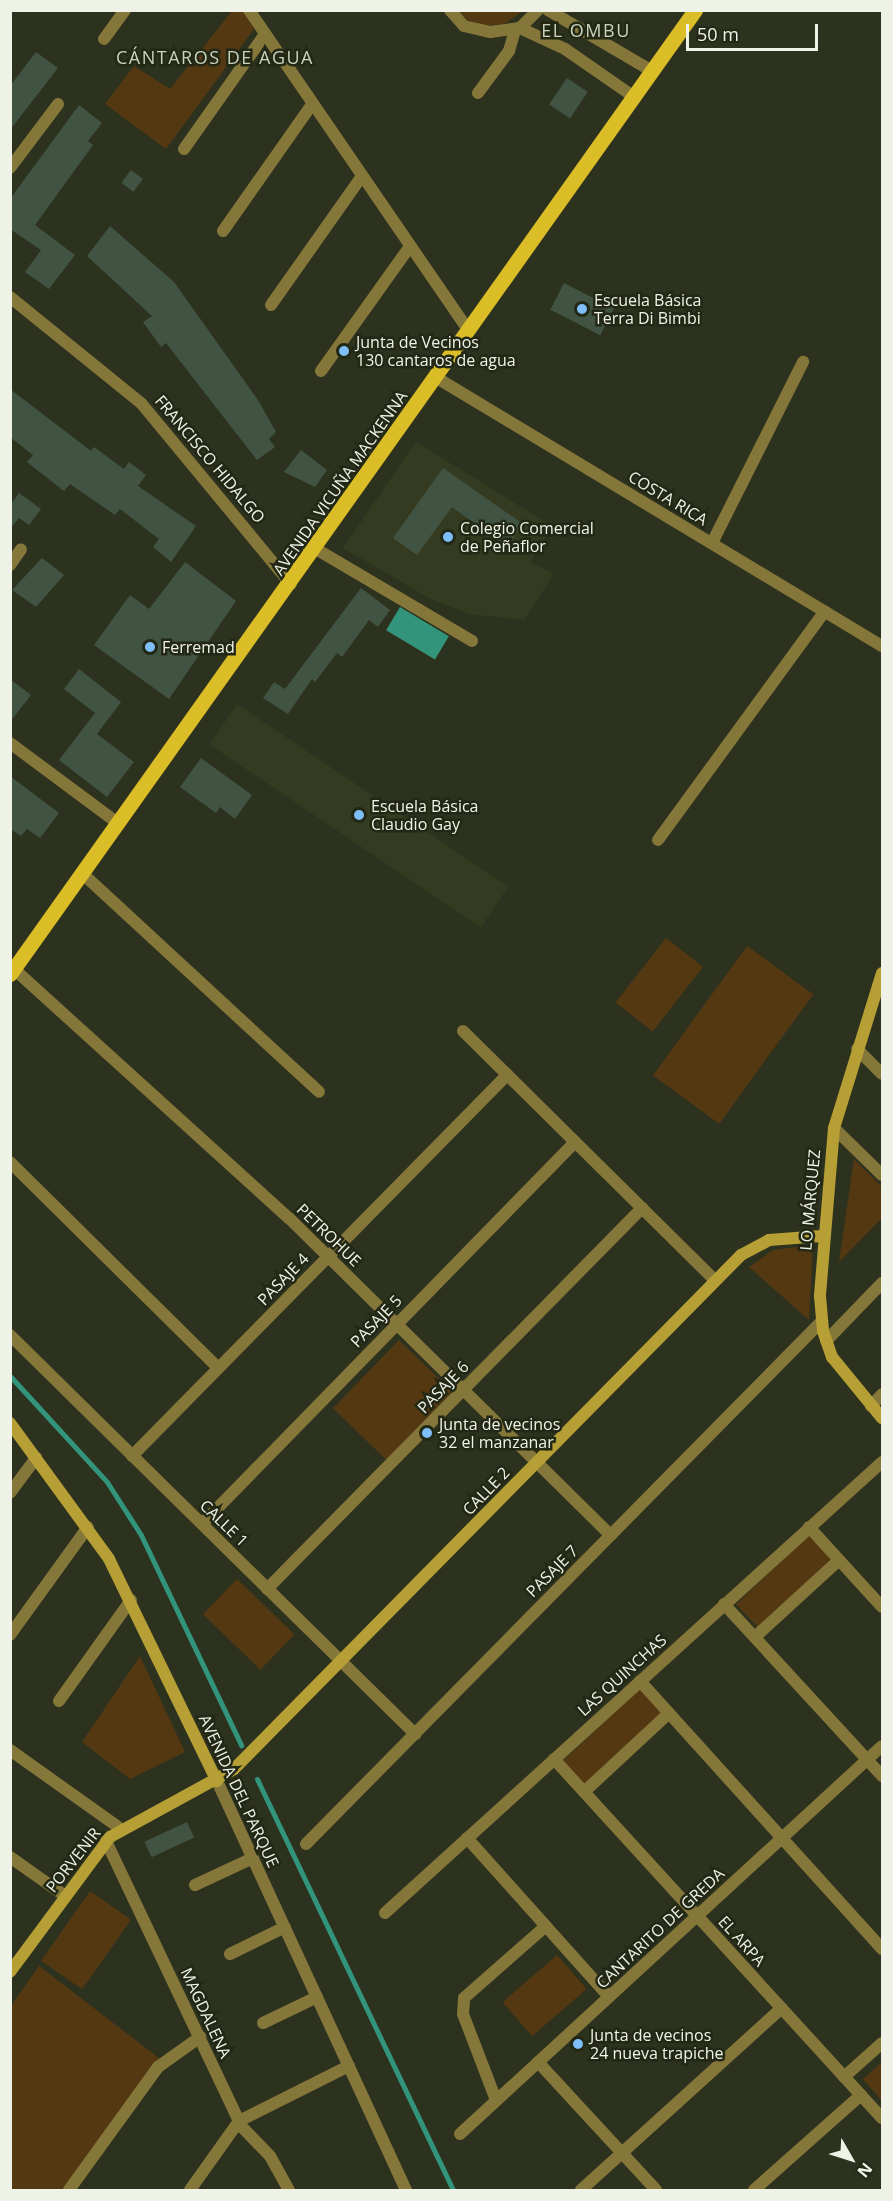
<!DOCTYPE html>
<meta charset="utf-8">
<style>
body{margin:0}
#map{position:relative;width:893px;height:2201px;overflow:hidden;background:#2d321f;font-family:"Open Sans",sans-serif}
div>[style]{position:absolute}
.built>*{inset:0;background:#343b21;transform-origin:0 0}
.green>*{inset:0;background:#543811;transform-origin:0 0}
.water>*{inset:0;background:#32957b;transform-origin:0 0}
.stream>*{height:5px;margin:-2.5px;padding:0 2.5px;transform-origin:2.5px;border-radius:2.5px;background:#32957b}
.building>*{inset:0;background:#415343;transform-origin:0 0}
.street>*{height:12px;margin:-6px;padding:0 6px;transform-origin:6px;border-radius:6px;background:#85773a}
.secondary>*{height:12px;margin:-6px;padding:0 6px;transform-origin:6px;border-radius:6px;background:#b69f35}
.primary>*{height:15px;margin:-7.5px;padding:0 7.5px;transform-origin:7.5px;border-radius:7.5px;background:#dbbd27}
.dots>*{width:16px;height:16px;translate:-50% -50%;box-sizing:border-box;border:3px solid #232815;border-radius:50%}
span{translate:-50% -50%;white-space:nowrap;text-align:center;line-height:1.15;-webkit-text-stroke:5px #232815;paint-order:stroke}
.poi-label{font-size:16px;color:#eff3e7}
.left{translate:0 -50%;text-align:left}
.street-label{font-size:16px;color:#eff3e7}
.neighbourhood-label{font-size:18px;color:#cad2ba;letter-spacing:1.5px}
.frame{position:absolute;inset:0;border:12px solid #eff3e7;pointer-events:none}
.north{position:absolute;left:821px;top:2129px;width:60px;height:60px;-webkit-text-stroke:4px #232815;paint-order:stroke;rotate:129deg;font-size:16px;font-weight:700;line-height:24px;text-align:center;color:#eff3e7}
.north::after{content:'';display:block;margin:auto;width:21px;height:27px;background:#eff3e7;clip-path:polygon(50% 0,100% 100%,50% 72%,0 100%)}
.scale{position:absolute;left:686px;top:24px;width:132px;height:27px;box-sizing:border-box;border:3px solid #eff3e7;border-top:0;padding-left:8px;font-size:18px;line-height:21px;white-space:nowrap;color:#eff3e7;-webkit-text-stroke:4px #232815;paint-order:stroke}
</style>
<div id="map">
<div class="built">
<div style="clip-path:polygon(416px 442px,552px 526px,530px 562px,554px 574px,524px 620px,469px 614px,431px 599px,343px 548px)"></div>
<div style="left:237px;top:704px;width:327px;height:49px;rotate:34deg"></div>
</div>
<div class="green">
<div style="clip-path:polygon(232px 11px,243px 11px,254px 29px,166px 149px,105px 104px,134px 66px,170px 89px)"></div>
<div style="clip-path:polygon(460px 11px,523px 11px,506px 23px,487px 26px,467px 20px)"></div>
<div style="left:666px;top:938px;width:47px;height:82px;rotate:38deg"></div>
<div style="left:747px;top:946px;width:82px;height:160px;rotate:36deg"></div>
<div style="clip-path:polygon(854px 1159px,882px 1187px,882px 1218px,839px 1262px)"></div>
<div style="clip-path:polygon(813px 1245px,809px 1320px,749px 1267px,773px 1250px)"></div>
<div style="left:399px;top:1340px;width:74px;height:95px;rotate:44deg"></div>
<div style="left:808px;top:1535px;width:33px;height:100px;rotate:46deg"></div>
<div style="left:237px;top:1579px;width:80px;height:49px;rotate:44deg"></div>
<div style="clip-path:polygon(140px 1656px,185px 1752px,130px 1779px,82px 1742px)"></div>
<div style="left:640px;top:1689px;width:34px;height:105px;rotate:47deg"></div>
<div style="left:90px;top:1891px;width:50px;height:85px;rotate:35deg"></div>
<div style="left:557px;top:1955px;width:45px;height:72px;rotate:49deg"></div>
<div style="clip-path:polygon(39px 1966px,159px 2058px,62px 2190px,11px 2190px,11px 2006px)"></div>
<div style="clip-path:polygon(882px 2062px,882px 2101px,863px 2079px)"></div>
</div>
<div class="water">
<div style="left:400px;top:607px;width:57px;height:27px;rotate:31deg"></div>
</div>
<div class="stream">
<div style="left:10px;top:1376px;width:144px;rotate:47.5deg"></div>
<div style="left:107px;top:1482px;width:63px;rotate:57.3deg"></div>
<div style="left:141px;top:1535px;width:233px;rotate:64.5deg"></div>
<div style="left:257px;top:1779px;width:455px;rotate:64.5deg"></div>
</div>
<div class="building">
<div style="clip-path:polygon(36px 52px,58px 68px,10px 130px,10px 86px)"></div>
<div style="left:567px;top:78px;width:25px;height:32px;rotate:34deg"></div>
<div style="clip-path:polygon(79px 105px,102px 123px,88px 141px,93px 145px,35px 225px,75px 255px,49px 289px,25px 272px,41px 250px,10px 229px,10px 199px)"></div>
<div style="left:131px;top:170px;width:15px;height:16px;rotate:37deg"></div>
<div style="clip-path:polygon(110px 226px,174px 282px,258px 400px,276px 432px,269px 439px,275px 447px,257px 460px,166px 343px,161px 347px,143px 322px,152px 316px,87px 256px)"></div>
<div style="left:564px;top:283px;width:56px;height:30px;rotate:27deg"></div>
<div style="clip-path:polygon(10px 389px,91px 451px,94px 447px,124px 469px,129px 462px,146px 475px,138px 486px,196px 526px,171px 562px,153px 547px,159px 539px,120px 509px,115px 515px,70px 484px,64px 491px,27px 462px,33px 455px,10px 437px)"></div>
<div style="clip-path:polygon(301px 450px,327px 470px,315px 487px,284px 472px)"></div>
<div style="clip-path:polygon(443px 468px,523px 524px,507px 547px,452px 507px,417px 555px,393px 538px)"></div>
<div style="clip-path:polygon(19px 493px,41px 509px,29px 525px,19px 518px,10px 529px,10px 505px)"></div>
<div style="clip-path:polygon(42px 558px,64px 575px,36px 607px,12px 590px)"></div>
<div style="clip-path:polygon(185px 562px,236px 601px,169px 699px,94px 645px,130px 595px,149px 609px)"></div>
<div style="clip-path:polygon(361px 588px,390px 610px,378px 627px,369px 620px,342px 657px,337px 653px,315px 682px,312px 679px,288px 714px,263px 698px,274px 682px,285px 689px)"></div>
<div style="clip-path:polygon(79px 669px,121px 702px,97px 734px,134px 762px,107px 797px,59px 760px,95px 713px,64px 689px)"></div>
<div style="clip-path:polygon(10px 679px,31px 695px,10px 722px)"></div>
<div style="clip-path:polygon(201px 758px,252px 795px,235px 819px,220px 807px,216px 813px,180px 787px)"></div>
<div style="clip-path:polygon(10px 776px,59px 813px,40px 838px,27px 829px,21px 836px,10px 829px)"></div>
<div style="left:187px;top:1822px;width:17px;height:47px;rotate:65deg"></div>
</div>
<div class="street">
<div style="left:249px;top:10px;width:389px;rotate:55.6deg"></div>
<div style="left:450px;top:10px;width:21px;rotate:49deg"></div>
<div style="left:464px;top:26px;width:27px;rotate:13deg"></div>
<div style="left:490px;top:32px;width:30px;rotate:-8deg"></div>
<div style="left:520px;top:28px;width:25px;rotate:-45deg"></div>
<div style="left:548px;top:10px;width:121px;rotate:30.4deg"></div>
<div style="left:520px;top:28px;width:50px;rotate:25deg"></div>
<div style="left:565px;top:49px;width:84px;rotate:34.8deg"></div>
<div style="left:104px;top:39px;width:36px;rotate:-54deg"></div>
<div style="left:478px;top:93px;width:52px;rotate:-53.6deg"></div>
<div style="left:509px;top:51px;width:22px;rotate:-74deg"></div>
<div style="left:184px;top:149px;width:141px;rotate:-54.8deg"></div>
<div style="left:10px;top:168px;width:80px;rotate:-53.1deg"></div>
<div style="left:223px;top:231px;width:156px;rotate:-54.9deg"></div>
<div style="left:10px;top:297px;width:169px;rotate:39deg"></div>
<div style="left:141px;top:403px;width:235px;rotate:50.4deg"></div>
<div style="left:271px;top:305px;width:158px;rotate:-54.8deg"></div>
<div style="left:321px;top:371px;width:153px;rotate:-54.5deg"></div>
<div style="left:437px;top:378px;width:519px;rotate:31.06deg"></div>
<div style="left:712px;top:543px;width:203px;rotate:-63.3deg"></div>
<div style="left:316px;top:549px;width:181px;rotate:30.5deg"></div>
<div style="left:10px;top:565px;width:19px;rotate:-55deg"></div>
<div style="left:10px;top:743px;width:136px;rotate:36.6deg"></div>
<div style="left:658px;top:840px;width:283px;rotate:-53.9deg"></div>
<div style="left:83px;top:874px;width:321px;rotate:42.7deg"></div>
<div style="left:14px;top:969px;width:371px;rotate:42.2deg"></div>
<div style="left:289px;top:1218px;width:452px;rotate:44.6deg"></div>
<div style="left:463px;top:1031px;width:354px;rotate:44.7deg"></div>
<div style="left:857px;top:1049px;width:35px;rotate:45deg"></div>
<div style="left:834px;top:1128px;width:67px;rotate:44.4deg"></div>
<div style="left:10px;top:1162px;width:293px;rotate:44.7deg"></div>
<div style="left:10px;top:1335px;width:569px;rotate:44.57deg"></div>
<div style="left:826px;top:1341px;width:81px;rotate:-46deg"></div>
<div style="left:871px;top:1406px;width:16px;rotate:-47deg"></div>
<div style="left:132px;top:1456px;width:535px;rotate:-45.45deg"></div>
<div style="left:10px;top:1493px;width:44px;rotate:-53.4deg"></div>
<div style="left:202px;top:1524px;width:534px;rotate:-45.68deg"></div>
<div style="left:809px;top:1527px;width:108px;rotate:47.6deg"></div>
<div style="left:267px;top:1589px;width:535px;rotate:-45.45deg"></div>
<div style="left:724px;top:1604px;width:234px;rotate:47.4deg"></div>
<div style="left:10px;top:1635px;width:133px;rotate:-54.2deg"></div>
<div style="left:755px;top:1637px;width:114px;rotate:-42.5deg"></div>
<div style="left:640px;top:1681px;width:361px;rotate:47.9deg"></div>
<div style="left:59px;top:1701px;width:124px;rotate:-54.5deg"></div>
<div style="left:10px;top:1750px;width:136px;rotate:35.4deg"></div>
<div style="left:554px;top:1759px;width:486px;rotate:47.6deg"></div>
<div style="left:217px;top:1781px;width:451px;rotate:65.2deg"></div>
<div style="left:584px;top:1792px;width:116px;rotate:-42.9deg"></div>
<div style="left:467px;top:1838px;width:213px;rotate:48.2deg"></div>
<div style="left:106px;top:1841px;width:317px;rotate:64.6deg"></div>
<div style="left:242px;top:2127px;width:40px;rotate:46deg"></div>
<div style="left:270px;top:2156px;width:39px;rotate:61deg"></div>
<div style="left:306px;top:1844px;width:735px;rotate:-45.39deg"></div>
<div style="left:10px;top:1857px;width:67px;rotate:35.3deg"></div>
<div style="left:195px;top:1885px;width:64px;rotate:-25deg"></div>
<div style="left:385px;top:1913px;width:671px;rotate:-42.22deg"></div>
<div style="left:230px;top:1954px;width:61px;rotate:-26.1deg"></div>
<div style="left:263px;top:2023px;width:60px;rotate:-25.7deg"></div>
<div style="left:538px;top:2062px;width:174px;rotate:47.3deg"></div>
<div style="left:844px;top:2077px;width:51px;rotate:-41.8deg"></div>
<div style="left:496px;top:2100px;width:92px;rotate:-111deg"></div>
<div style="left:463px;top:2014px;width:16px;rotate:-86deg"></div>
<div style="left:464px;top:1998px;width:109px;rotate:-41.3deg"></div>
<div style="left:460px;top:2134px;width:573px;rotate:-42.6deg"></div>
<div style="left:69px;top:2190px;width:152px;rotate:-54.1deg"></div>
<div style="left:158px;top:2067px;width:52px;rotate:-35.5deg"></div>
<div style="left:190px;top:2190px;width:85px;rotate:-54.6deg"></div>
<div style="left:239px;top:2121px;width:123px;rotate:-26.6deg"></div>
<div style="left:581px;top:2190px;width:271px;rotate:-42.2deg"></div>
<div style="left:754px;top:2190px;width:143px;rotate:-41.6deg"></div>
</div>
<div class="secondary">
<div style="left:882px;top:973px;width:162px;rotate:107.2deg"></div>
<div style="left:834px;top:1128px;width:169px;rotate:94.8deg"></div>
<div style="left:820px;top:1296px;width:35px;rotate:85deg"></div>
<div style="left:823px;top:1331px;width:28px;rotate:71deg"></div>
<div style="left:832px;top:1357px;width:79px;rotate:50.7deg"></div>
<div style="left:10px;top:1423px;width:168px;rotate:53.9deg"></div>
<div style="left:109px;top:1559px;width:247px;rotate:64.1deg"></div>
<div style="left:10px;top:1972px;width:168px;rotate:-53.5deg"></div>
<div style="left:110px;top:1837px;width:141px;rotate:-28.7deg"></div>
<div style="left:234px;top:1769px;width:722px;rotate:-45.39deg"></div>
<div style="left:741px;top:1255px;width:32px;rotate:-28deg"></div>
<div style="left:769px;top:1240px;width:53px;rotate:-4.3deg"></div>
</div>
<div class="primary">
<div style="left:10px;top:974px;width:1183px;rotate:-54.6deg"></div>
</div>
<div class="dots">
<div style="left:582px;top:309px;background:#7ebef9"></div>
<div style="left:344px;top:351px;background:#7ebef9"></div>
<div style="left:448px;top:537px;background:#7ebef9"></div>
<div style="left:150px;top:647px;background:#7ebef9"></div>
<div style="left:359px;top:815px;background:#7ebef9"></div>
<div style="left:427px;top:1433px;background:#7ebef9"></div>
<div style="left:578px;top:2044px;background:#7ebef9"></div>
</div>
<div class="poi-label">
<span class="left" style="left:594px;top:309px">Escuela Básica<br>Terra Di Bimbi</span>
<span class="left" style="left:356px;top:351px">Junta de Vecinos<br>130 cantaros de agua</span>
<span class="left" style="left:460px;top:537px">Colegio Comercial<br>de Peñaflor</span>
<span class="left" style="left:162px;top:647px">Ferremad</span>
<span class="left" style="left:371px;top:815px">Escuela Básica<br>Claudio Gay</span>
<span class="left" style="left:439px;top:1433px">Junta de vecinos<br>32 el manzanar</span>
<span class="left" style="left:590px;top:2044px">Junta de vecinos<br>24 nueva trapiche</span>
</div>
<div class="street-label">
<span style="left:210px;top:459px;rotate:50deg">FRANCISCO HIDALGO</span>
<span style="left:340px;top:483px;rotate:-55deg">AVENIDA VICUÑA MACKENNA</span>
<span style="left:668px;top:498px;rotate:31deg">COSTA RICA</span>
<span style="left:810px;top:1200px;rotate:-85deg">LO MÁRQUEZ</span>
<span style="left:329px;top:1235px;rotate:44deg">PETROHUE</span>
<span style="left:283px;top:1279px;rotate:-46deg">PASAJE 4</span>
<span style="left:376px;top:1321px;rotate:-46deg">PASAJE 5</span>
<span style="left:443px;top:1387px;rotate:-46deg">PASAJE 6</span>
<span style="left:486px;top:1491px;rotate:-46deg">CALLE 2</span>
<span style="left:224px;top:1523px;rotate:44deg">CALLE 1</span>
<span style="left:552px;top:1571px;rotate:-45deg">PASAJE 7</span>
<span style="left:622px;top:1675px;rotate:-42deg">LAS QUINCHAS</span>
<span style="left:239px;top:1791px;rotate:65deg">AVENIDA DEL PARQUE</span>
<span style="left:73px;top:1860px;rotate:-52deg">PORVENIR</span>
<span style="left:660px;top:1928px;rotate:-43deg">CANTARITO DE GREDA</span>
<span style="left:742px;top:1941px;rotate:48deg">EL ARPA</span>
<span style="left:206px;top:2013px;rotate:65deg">MAGDALENA</span>
</div>
<div class="neighbourhood-label">
<span style="left:586px;top:30px">EL OMBU</span>
<span style="left:215px;top:57px">CÁNTAROS DE AGUA</span>
</div>
<div class="frame"></div>
<div class="north">N</div>
<div class="scale">50 m</div>
</div>
